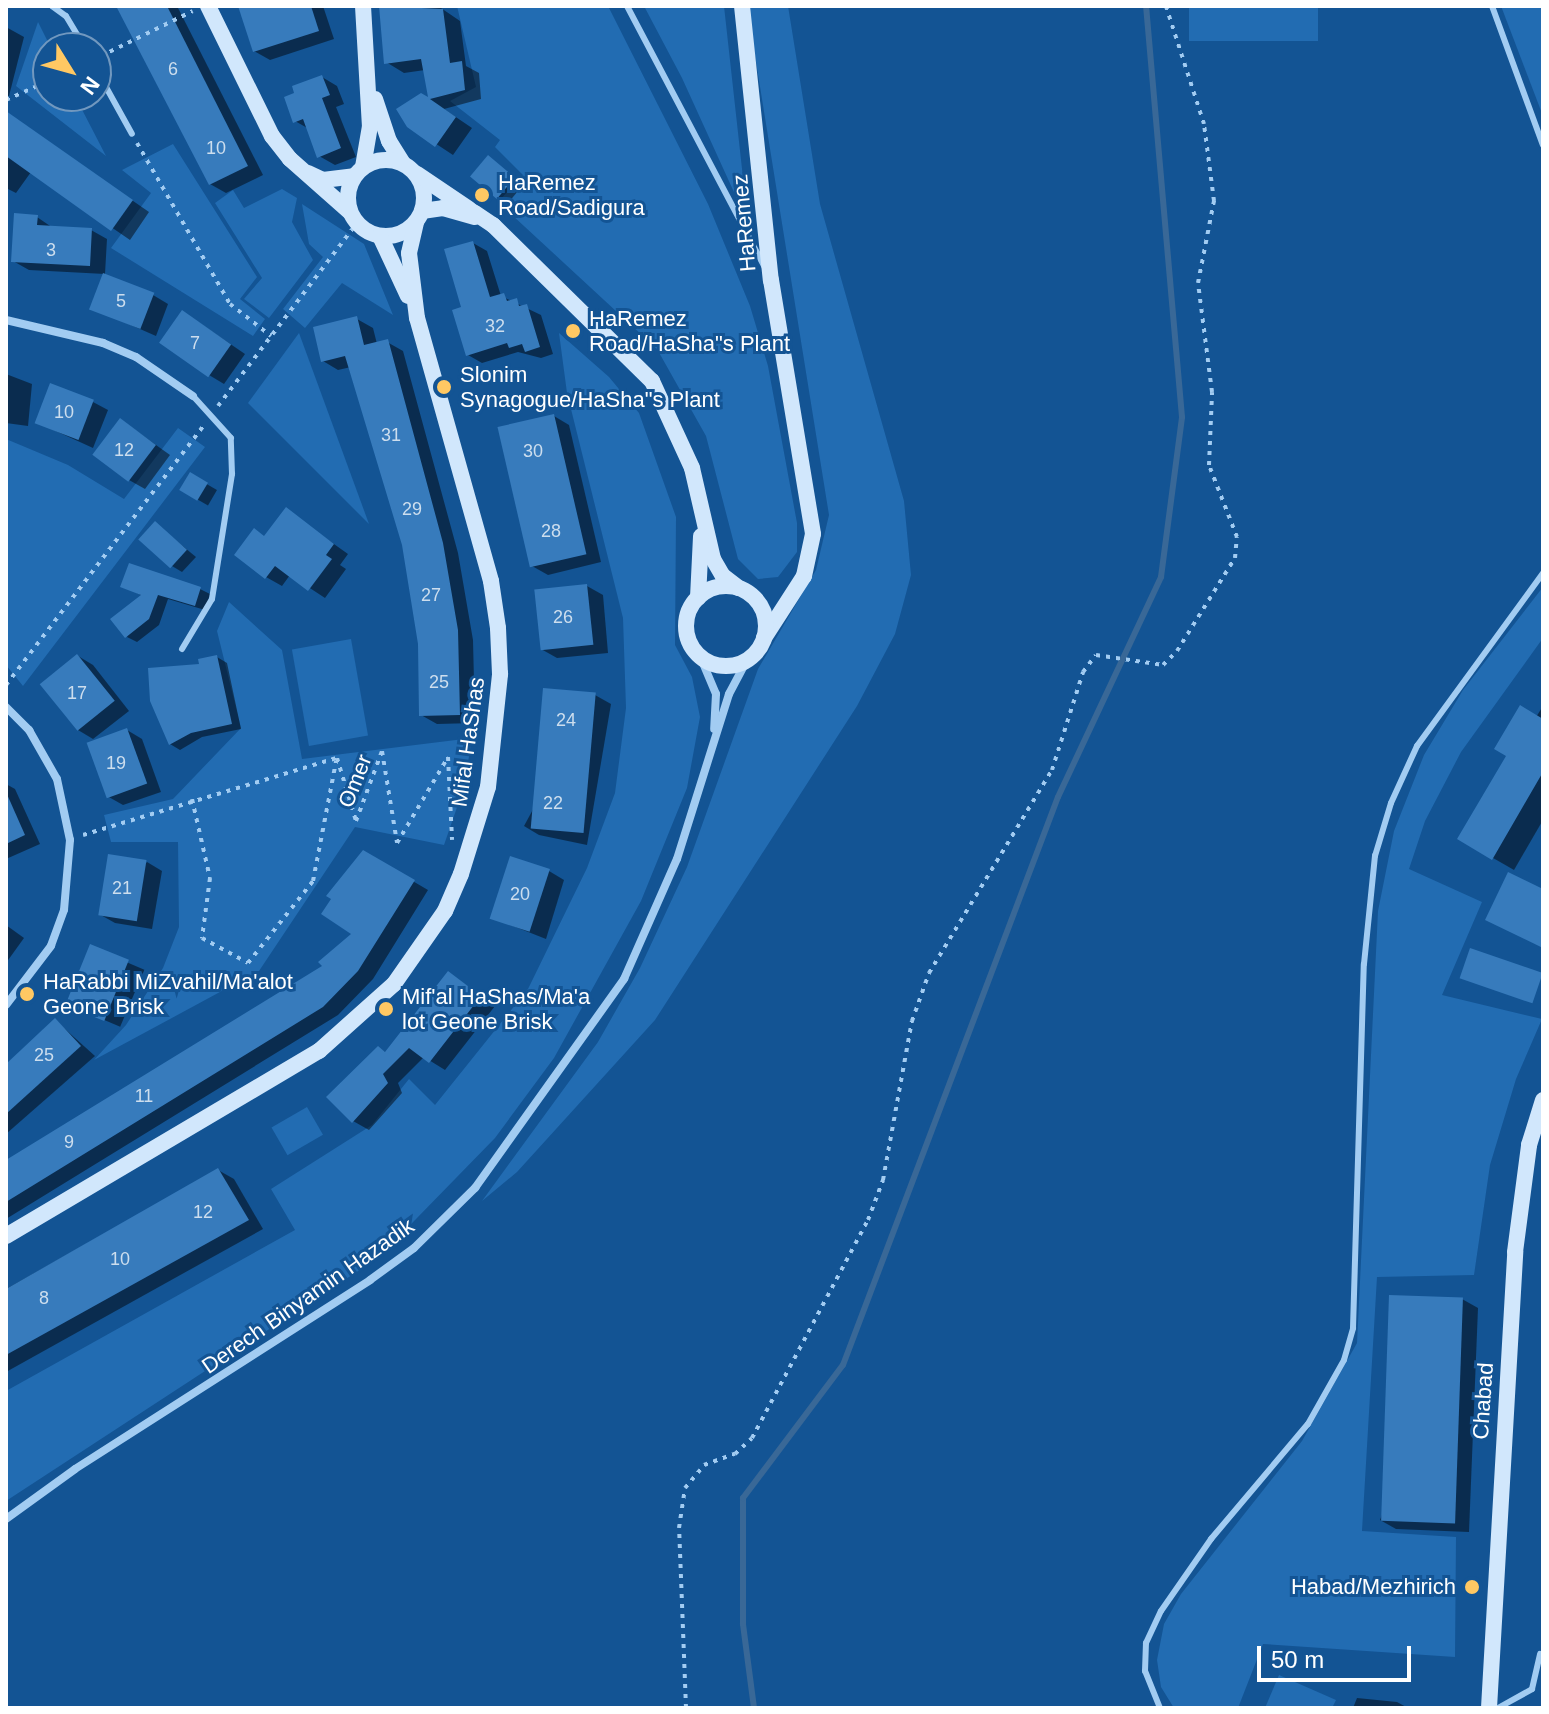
<!DOCTYPE html>
<style>
body{margin:0}
#map{position:relative;width:1549px;height:1714px;overflow:hidden;background:#135494;font-family:Helvetica,sans-serif}
div>[style]{position:absolute}
.green>*{inset:0;background:#226cb2;transform-origin:0 0}
.shadow>*{inset:0;background:#0007;transform-origin:0 0}
.stream>*{height:6px;margin:-3px;padding:0 3px;transform-origin:3px;border-radius:3px;background:#396897}
.building>*{inset:0;background:#377bbc;transform-origin:0 0}
.path>*{height:4px;margin-top:-2px;transform-origin:0;background:repeating-linear-gradient(90deg,#a2ccf2 0 4px,transparent 0 10px)}
.lane>*{height:6px;margin:-3px;padding:0 3px;transform-origin:3px;border-radius:3px;background:#a2ccf2}
.street>*{height:8px;margin:-4px;padding:0 4px;transform-origin:4px;border-radius:4px;background:#a2ccf2}
.secondary>*{height:16px;margin:-8px;padding:0 8px;transform-origin:8px;border-radius:8px;background:#d1e7fc}
.secondary>.ring{margin:-8px;padding:0;box-sizing:content-box;background:none;border:16px solid #d1e7fc;border-radius:50%}
.dots>*{width:22px;height:22px;translate:-50% -50%;box-sizing:border-box;border:4px solid #135494;border-radius:50%}
span{translate:-50% -50%;white-space:nowrap;text-align:center;line-height:1.15;-webkit-text-stroke:6px #135494;paint-order:stroke}
.number-label{font-size:18px;color:#cddeee}
.number-label span{-webkit-text-stroke-width:0}
.poi-label{font-size:22px;color:#fff}
.left{translate:0 -50%;text-align:left}
.right{translate:-100% -50%;text-align:right}
.street-label{font-size:22px;color:#fff}
.frame{position:absolute;inset:0;border:8px solid #fff;pointer-events:none}
.north{position:absolute;left:32px;top:32px;width:80px;height:80px;box-sizing:border-box;background:#135494;border:2px solid #7198bf;border-radius:50%;rotate:127deg;font-size:22px;font-weight:700;line-height:32px;text-align:center;color:#fff}
.north::after{content:'';display:block;margin:auto;width:28px;height:36px;background:#ffc863;clip-path:polygon(50% 0,100% 100%,50% 72%,0 100%)}
.scale{position:absolute;left:1257px;top:1646px;width:154px;height:36px;box-sizing:border-box;border:4px solid #fff;border-top:0;padding-left:10px;font-size:24px;line-height:28px;white-space:nowrap;color:#fff;-webkit-text-stroke:6px #135494;paint-order:stroke}
</style>
<div id="map">
<div class="green">
<div style="clip-path:polygon(457px 6px,608px 6px,708px 204px,750px 306px,768px 366px,797px 523px,797px 552px,778px 577px,758px 579px,738px 559px,706px 436px,657px 349px,498px 202px,523px 175px,495px 147px,500px 140px,450px 101px,476px 87px)"></div>
<div style="clip-path:polygon(644px 6px,724px 6px,748px 223px,682px 78px)"></div>
<div style="clip-path:polygon(747px 6px,788px 6px,820px 204px,904px 501px,911px 575px,895px 634px,857px 706px,655px 1020px,517px 1172px,482px 1201px,598px 1042px,640px 968px,687px 867px,758px 669px,816px 570px,829px 515px)"></div>
<div style="left:1189px;top:6px;width:129px;height:35px"></div>
<div style="clip-path:polygon(1501px 6px,1543px 6px,1543px 116px)"></div>
<div style="clip-path:polygon(38px 22px,51px 48px,48px 96px,75px 96px,106px 156px,16px 86px)"></div>
<div style="clip-path:polygon(173px 144px,257px 277px,240px 299px,265px 319px,253px 336px,111px 248px,151px 193px,122px 170px)"></div>
<div style="clip-path:polygon(282px 189px,297px 198px,292px 222px,313px 260px,269px 318px,244px 299px,262px 278px,215px 203px,233px 190px,244px 208px)"></div>
<div style="clip-path:polygon(302px 204px,364px 244px,393px 315px,342px 283px,305px 328px,283px 309px,323px 257px,309px 244px)"></div>
<div style="clip-path:polygon(299px 333px,369px 524px,248px 403px)"></div>
<div style="clip-path:polygon(559px 333px,609px 377px,639px 413px,676px 517px,675px 645px,692px 677px,700px 717px,687px 788px,641px 901px,554px 1058px,495px 1138px,378px 1258px,6px 1501px,6px 1391px,295px 1230px,271px 1189px,372px 1125px,409px 1079px,435px 1105px,528px 989px,587px 868px,615px 793px,626px 708px,623px 618px,567px 393px)"></div>
<div style="clip-path:polygon(178px 428px,205px 447px,23px 686px,6px 665px,6px 439px,68px 465px,124px 499px)"></div>
<div style="clip-path:polygon(1543px 587px,1543px 638px,1461px 752px,1425px 821px,1409px 869px,1482px 902px,1442px 995px,1542px 1019px,1516px 1079px,1490px 1165px,1474px 1275px,1377px 1277px,1362px 1531px,1456px 1537px,1455px 1657px,1263px 1644px,1238px 1708px,1174px 1708px,1161px 1687px,1157px 1660px,1164px 1624px,1181px 1594px,1302px 1441px,1357px 1343px,1378px 911px,1394px 831px,1424px 755px,1463px 690px)"></div>
<div style="clip-path:polygon(229px 602px,282px 650px,302px 759px,472px 738px,464px 787px,444px 845px,355px 827px,259px 971px,94px 1060px,126px 1025px,163px 968px,179px 927px,178px 842px,111px 842px,104px 815px,173px 799px,241px 728px,217px 631px)"></div>
<div style="left:351px;top:639px;width:98px;height:60px;rotate:80deg"></div>
<div style="left:307px;top:1107px;width:32px;height:41px;rotate:60deg"></div>
<div style="clip-path:polygon(1279px 1675px,1336px 1700px,1332px 1708px,1265px 1708px)"></div>
</div>
<div class="shadow">
<div style="clip-path:polygon(118px 6px,177px 6px,263px 175px,226px 193px,210px 184px)"></div>
<div style="clip-path:polygon(240px 6px,323px 6px,334px 39px,270px 60px,254px 51px)"></div>
<div style="clip-path:polygon(382px 6px,438px 6px,460px 21px,466px 66px,479px 73px,481px 99px,444px 109px,472px 128px,453px 155px,409px 126px,430px 100px,425px 70px,404px 73px,386px 62px)"></div>
<div style="clip-path:polygon(6px 27px,24px 37px,9px 96px,6px 95px)"></div>
<div style="clip-path:polygon(322px 77px,337px 86px,344px 104px,336px 107px,356px 157px,335px 165px,319px 156px,309px 129px,295px 121px)"></div>
<div style="clip-path:polygon(6px 113px,149px 212px,130px 240px,31px 172px,16px 193px,6px 188px)"></div>
<div style="clip-path:polygon(488px 157px,523px 185px,508px 203px,498px 198px)"></div>
<div style="clip-path:polygon(37px 217px,53px 228px,91px 230px,107px 239px,105px 274px,29px 270px,13px 261px)"></div>
<div style="clip-path:polygon(473px 243px,487px 251px,501px 296px,541px 315px,553px 354px,541px 358px,518px 352px,482px 363px,468px 355px,464px 308px)"></div>
<div style="clip-path:polygon(153px 295px,168px 304px,156px 336px,92px 308px)"></div>
<div style="clip-path:polygon(357px 319px,373px 328px,377px 344px,387px 342px,403px 351px,458px 553px,473px 640px,475px 723px,437px 724px,421px 715px,420px 644px,404px 544px,351px 367px,338px 370px,323px 361px)"></div>
<div style="clip-path:polygon(198px 322px,245px 354px,224px 384px,209px 375px)"></div>
<div style="clip-path:polygon(6px 374px,32px 384px,28px 426px,6px 423px)"></div>
<div style="clip-path:polygon(93px 402px,108px 410px,93px 448px,36px 422px)"></div>
<div style="clip-path:polygon(554px 416px,569px 425px,601px 562px,548px 575px,532px 566px)"></div>
<div style="clip-path:polygon(121px 420px,170px 455px,145px 489px,129px 480px)"></div>
<div style="left:191px;top:475px;width:30px;height:18px;rotate:30deg"></div>
<div style="clip-path:polygon(286px 510px,348px 554px,340px 565px,346px 569px,325px 598px,290px 575px,282px 586px,266px 577px,265px 537px)"></div>
<div style="clip-path:polygon(156px 524px,196px 557px,182px 572px,172px 566px)"></div>
<div style="clip-path:polygon(123px 586px,200px 589px,210px 594px,205px 610px,168px 599px,159px 625px,137px 642px,127px 637px,143px 596px)"></div>
<div style="clip-path:polygon(587px 586px,603px 595px,608px 653px,557px 658px,541px 649px)"></div>
<div style="clip-path:polygon(78px 656px,93px 665px,129px 711px,93px 739px,78px 730px,42px 684px)"></div>
<div style="clip-path:polygon(217px 657px,227px 663px,241px 729px,202px 737px,180px 750px,170px 744px,201px 666px)"></div>
<div style="clip-path:polygon(595px 695px,611px 704px,587px 845px,539px 835px,524px 826px)"></div>
<div style="clip-path:polygon(1543px 706px,1543px 820px,1514px 870px,1460px 839px)"></div>
<div style="clip-path:polygon(127px 730px,142px 739px,161px 792px,123px 805px,107px 796px)"></div>
<div style="clip-path:polygon(6px 784px,15px 789px,40px 844px,6px 859px)"></div>
<div style="clip-path:polygon(363px 852px,428px 890px,373px 979px,338px 1015px,6px 1219px,6px 1161px,325px 966px,354px 934px)"></div>
<div style="clip-path:polygon(147px 862px,162px 871px,152px 929px,115px 923px,99px 914px)"></div>
<div style="clip-path:polygon(549px 871px,564px 880px,546px 939px,493px 918px)"></div>
<div style="clip-path:polygon(6px 925px,24px 938px,6px 963px)"></div>
<div style="left:91px;top:947px;width:58px;height:62px;rotate:23deg"></div>
<div style="clip-path:polygon(449px 973px,495px 1006px,445px 1070px,424px 1057px,398px 1083px,402px 1093px,369px 1130px,353px 1121px,379px 1048px,386px 1053px)"></div>
<div style="clip-path:polygon(55px 1020px,95px 1056px,6px 1134px,6px 1067px)"></div>
<div style="clip-path:polygon(218px 1170px,234px 1179px,263px 1229px,6px 1372px,6px 1289px)"></div>
<div style="clip-path:polygon(1462px 1299px,1478px 1308px,1469px 1532px,1396px 1529px,1380px 1520px)"></div>
<div style="clip-path:polygon(1357px 1698px,1397px 1702px,1408px 1708px,1353px 1708px)"></div>
</div>
<div class="stream">
<div style="left:754px;top:1708px;width:85px;rotate:-97.5deg"></div>
<div style="left:743px;top:1624px;width:126px;rotate:-90deg"></div>
<div style="left:743px;top:1498px;width:166px;rotate:-53.1deg"></div>
<div style="left:843px;top:1365px;width:607px;rotate:-69.27deg"></div>
<div style="left:1058px;top:797px;width:243px;rotate:-64.9deg"></div>
<div style="left:1161px;top:577px;width:161px;rotate:-82.5deg"></div>
<div style="left:1182px;top:417px;width:413px;rotate:-95deg"></div>
</div>
<div class="building">
<div style="clip-path:polygon(116px 6px,167px 6px,248px 166px,209px 185px)"></div>
<div style="clip-path:polygon(238px 6px,311px 6px,319px 31px,253px 52px)"></div>
<div style="clip-path:polygon(379px 6px,443px 9px,450px 63px,462px 61px,465px 90px,430px 99px,456px 117px,435px 147px,407px 127px,396px 109px,421px 93px,428px 97px,421px 59px,384px 64px)"></div>
<div style="clip-path:polygon(322px 75px,330px 95px,322px 98px,341px 148px,317px 158px,303px 119px,293px 123px,284px 97px,294px 93px,292px 86px)"></div>
<div style="clip-path:polygon(6px 111px,133px 200px,111px 231px,6px 156px)"></div>
<div style="left:488px;top:155px;width:35px;height:28px;rotate:40deg"></div>
<div style="clip-path:polygon(14px 213px,38px 215px,37px 225px,92px 228px,90px 266px,11px 262px)"></div>
<div style="clip-path:polygon(473px 241px,490px 297px,504px 293px,507px 301px,517px 298px,519px 306px,527px 304px,540px 347px,525px 352px,522px 344px,509px 348px,507px 343px,466px 356px,452px 310px,461px 307px,444px 249px)"></div>
<div style="left:103px;top:273px;width:55px;height:39px;rotate:21deg"></div>
<div style="left:182px;top:310px;width:60px;height:40px;rotate:35deg"></div>
<div style="clip-path:polygon(357px 316px,364px 345px,388px 339px,443px 543px,458px 630px,460px 715px,419px 716px,418px 644px,402px 545px,345px 356px,321px 362px,313px 327px)"></div>
<div style="left:50px;top:383px;width:47px;height:43px;rotate:21deg"></div>
<div style="left:554px;top:414px;width:144px;height:58px;rotate:77deg"></div>
<div style="left:120px;top:418px;width:45px;height:46px;rotate:37deg"></div>
<div style="left:190px;top:472px;width:21px;height:21px;rotate:31deg"></div>
<div style="clip-path:polygon(286px 507px,334px 544px,326px 555px,332px 559px,308px 591px,275px 566px,265px 579px,234px 555px,254px 528px,264px 536px)"></div>
<div style="left:155px;top:521px;width:43px;height:25px;rotate:42deg"></div>
<div style="clip-path:polygon(129px 563px,201px 587px,195px 606px,158px 595px,149px 619px,125px 638px,110px 619px,141px 595px,120px 587px)"></div>
<div style="left:587px;top:584px;width:61px;height:53px;rotate:84deg"></div>
<div style="left:77px;top:654px;width:60px;height:48px;rotate:51deg"></div>
<div style="clip-path:polygon(217px 655px,232px 724px,191px 733px,169px 745px,150px 701px,148px 668px,199px 664px,198px 659px)"></div>
<div style="left:543px;top:688px;width:53px;height:141px;rotate:5deg"></div>
<div style="clip-path:polygon(1520px 705px,1543px 719px,1543px 772px,1492px 860px,1457px 839px,1506px 756px,1494px 749px)"></div>
<div style="left:127px;top:728px;width:59px;height:43px;rotate:70deg"></div>
<div style="clip-path:polygon(6px 792px,25px 835px,6px 844px)"></div>
<div style="clip-path:polygon(363px 850px,415px 880px,358px 971px,323px 1007px,6px 1202px,6px 1160px,322px 966px,318px 962px,351px 934px,321px 914px,331px 899px,326px 896px)"></div>
<div style="left:108px;top:854px;width:39px;height:62px;rotate:9deg"></div>
<div style="left:510px;top:856px;width:42px;height:66px;rotate:18deg"></div>
<div style="clip-path:polygon(1508px 872px,1543px 889px,1543px 948px,1485px 920px)"></div>
<div style="left:90px;top:944px;width:42px;height:66px;rotate:22deg"></div>
<div style="left:1470px;top:948px;width:77px;height:32px;rotate:19deg"></div>
<div style="clip-path:polygon(448px 971px,481px 996px,429px 1063px,409px 1048px,383px 1074px,388px 1083px,352px 1123px,326px 1097px,378px 1046px,385px 1052px)"></div>
<div style="clip-path:polygon(55px 1018px,81px 1046px,6px 1114px,6px 1064px)"></div>
<div style="clip-path:polygon(218px 1168px,249px 1220px,6px 1355px,6px 1289px)"></div>
<div style="left:1389px;top:1295px;width:74px;height:226px;rotate:2deg"></div>
</div>
<div class="path">
<div style="left:1235px;top:6px;width:35px"></div>
<div style="left:101px;top:56px;width:102px;rotate:-26.1deg"></div>
<div style="left:6px;top:100px;width:46px;rotate:-24.3deg"></div>
<div style="left:137px;top:143px;width:186px;rotate:60deg"></div>
<div style="left:230px;top:304px;width:52px;rotate:38deg"></div>
<div style="left:218px;top:406px;width:223px;rotate:-52.8deg"></div>
<div style="left:6px;top:685px;width:325px;rotate:-52.7deg"></div>
<div style="left:337px;top:758px;width:66px;rotate:73.2deg"></div>
<div style="left:356px;top:821px;width:75px;rotate:-69.6deg"></div>
<div style="left:382px;top:751px;width:93px;rotate:80.7deg"></div>
<div style="left:397px;top:843px;width:100px;rotate:-59.3deg"></div>
<div style="left:448px;top:757px;width:83px;rotate:87.2deg"></div>
<div style="left:192px;top:799px;width:81px;rotate:77.2deg"></div>
<div style="left:210px;top:878px;width:61px;rotate:97.6deg"></div>
<div style="left:202px;top:938px;width:52px;rotate:28.5deg"></div>
<div style="left:248px;top:963px;width:105px;rotate:-51.6deg"></div>
<div style="left:313px;top:881px;width:122px;rotate:-79.1deg"></div>
<div style="left:83px;top:835px;width:265px;rotate:-16.9deg"></div>
<div style="left:686px;top:1708px;width:180px;rotate:-92.2deg"></div>
<div style="left:679px;top:1528px;width:40px;rotate:-81.5deg"></div>
<div style="left:685px;top:1488px;width:30px;rotate:-50deg"></div>
<div style="left:704px;top:1465px;width:33px;rotate:-20deg"></div>
<div style="left:735px;top:1454px;width:23px;rotate:-43deg"></div>
<div style="left:752px;top:1438px;width:247px;rotate:-62deg"></div>
<div style="left:868px;top:1220px;width:43px;rotate:-69.4deg"></div>
<div style="left:883px;top:1180px;width:162px;rotate:-79.7deg"></div>
<div style="left:912px;top:1021px;width:51px;rotate:-70.5deg"></div>
<div style="left:929px;top:973px;width:237px;rotate:-58.8deg"></div>
<div style="left:1052px;top:770px;width:103px;rotate:-72.4deg"></div>
<div style="left:1083px;top:672px;width:21px;rotate:-53deg"></div>
<div style="left:1096px;top:655px;width:68px;rotate:8.5deg"></div>
<div style="left:1163px;top:665px;width:20px;rotate:-45deg"></div>
<div style="left:1177px;top:651px;width:110px;rotate:-58.1deg"></div>
<div style="left:1235px;top:558px;width:21px;rotate:-85deg"></div>
<div style="left:1237px;top:537px;width:77px;rotate:-111.3deg"></div>
<div style="left:1209px;top:465px;width:73px;rotate:-87.6deg"></div>
<div style="left:1212px;top:392px;width:110px;rotate:-97.3deg"></div>
<div style="left:1198px;top:283px;width:84px;rotate:-79deg"></div>
<div style="left:1214px;top:201px;width:78px;rotate:-97.4deg"></div>
<div style="left:1204px;top:124px;width:124px;rotate:-107.9deg"></div>
</div>
<div class="lane">
<div style="left:52px;top:6px;width:17px;rotate:36deg"></div>
<div style="left:66px;top:16px;width:37px;rotate:59deg"></div>
<div style="left:627px;top:6px;width:296px;rotate:62.2deg"></div>
<div style="left:1492px;top:6px;width:148px;rotate:69.9deg"></div>
<div style="left:96px;top:69px;width:74px;rotate:61deg"></div>
<div style="left:182px;top:649px;width:58px;rotate:-59deg"></div>
<div style="left:212px;top:599px;width:127px;rotate:-80.9deg"></div>
<div style="left:232px;top:474px;width:36px;rotate:-92deg"></div>
<div style="left:231px;top:438px;width:57px;rotate:-132.1deg"></div>
<div style="left:1160px;top:1708px;width:40px;rotate:-112deg"></div>
<div style="left:1145px;top:1671px;width:28px;rotate:-88deg"></div>
<div style="left:1146px;top:1643px;width:35px;rotate:-65deg"></div>
<div style="left:1161px;top:1611px;width:88px;rotate:-55.2deg"></div>
<div style="left:1211px;top:1539px;width:150px;rotate:-49.9deg"></div>
<div style="left:1308px;top:1424px;width:73px;rotate:-60.6deg"></div>
<div style="left:1344px;top:1360px;width:33px;rotate:-74deg"></div>
<div style="left:1353px;top:1328px;width:364px;rotate:-88.3deg"></div>
<div style="left:1364px;top:964px;width:109px;rotate:-84.2deg"></div>
<div style="left:1375px;top:856px;width:55px;rotate:-73.2deg"></div>
<div style="left:1391px;top:803px;width:63px;rotate:-65.5deg"></div>
<div style="left:1417px;top:746px;width:214px;rotate:-53.9deg"></div>
<div style="left:1498px;top:1708px;width:39px;rotate:-29deg"></div>
<div style="left:1532px;top:1689px;width:36px;rotate:-77deg"></div>
</div>
<div class="street">
<div style="left:6px;top:320px;width:100px;rotate:13.3deg"></div>
<div style="left:103px;top:343px;width:36px;rotate:23deg"></div>
<div style="left:136px;top:357px;width:69px;rotate:34.4deg"></div>
<div style="left:700px;top:656px;width:41px;rotate:67.2deg"></div>
<div style="left:716px;top:694px;width:35px;rotate:93deg"></div>
<div style="left:6px;top:707px;width:33px;rotate:45deg"></div>
<div style="left:29px;top:730px;width:56px;rotate:60.3deg"></div>
<div style="left:57px;top:779px;width:62px;rotate:78deg"></div>
<div style="left:70px;top:840px;width:70px;rotate:94.9deg"></div>
<div style="left:64px;top:910px;width:38px;rotate:110deg"></div>
<div style="left:51px;top:946px;width:74px;rotate:127.3deg"></div>
<div style="left:6px;top:1519px;width:85px;rotate:-35.9deg"></div>
<div style="left:75px;top:1469px;width:350px;rotate:-32.6deg"></div>
<div style="left:370px;top:1280px;width:54px;rotate:-36deg"></div>
<div style="left:414px;top:1248px;width:86px;rotate:-44.5deg"></div>
<div style="left:475px;top:1188px;width:257px;rotate:-54.5deg"></div>
<div style="left:624px;top:979px;width:131px;rotate:-66.2deg"></div>
<div style="left:677px;top:859px;width:173px;rotate:-72.5deg"></div>
<div style="left:729px;top:694px;width:38px;rotate:-62deg"></div>
</div>
<div class="secondary">
<div style="left:208px;top:6px;width:145px;rotate:63.8deg"></div>
<div style="left:272px;top:136px;width:29px;rotate:52deg"></div>
<div style="left:290px;top:159px;width:80px;rotate:41.5deg"></div>
<div style="left:363px;top:6px;width:120px;rotate:86.7deg"></div>
<div style="left:370px;top:126px;width:42px;rotate:99.7deg"></div>
<div style="left:742px;top:6px;width:276px;rotate:84deg"></div>
<div style="left:771px;top:280px;width:257px;rotate:80.6deg"></div>
<div style="left:813px;top:534px;width:43px;rotate:102.1deg"></div>
<div style="left:804px;top:576px;width:74px;rotate:122.8deg"></div>
<div style="left:375px;top:99px;width:44px;rotate:71.6deg"></div>
<div style="left:389px;top:141px;width:26px;rotate:58deg"></div>
<div class="ring" style="left:348px;top:160px;width:60px;height:60px"></div>
<div style="left:308px;top:173px;width:17px;rotate:25deg"></div>
<div style="left:323px;top:180px;width:31px;rotate:-7deg"></div>
<div style="left:417px;top:174px;width:92px;rotate:33.9deg"></div>
<div style="left:493px;top:225px;width:223px;rotate:44.5deg"></div>
<div style="left:652px;top:381px;width:96px;rotate:65.3deg"></div>
<div style="left:692px;top:468px;width:93px;rotate:77deg"></div>
<div style="left:713px;top:559px;width:20px;rotate:60deg"></div>
<div style="left:723px;top:576px;width:20px;rotate:37deg"></div>
<div style="left:422px;top:211px;width:21px;rotate:-8deg"></div>
<div style="left:443px;top:208px;width:33px;rotate:16deg"></div>
<div style="left:380px;top:236px;width:66px;rotate:65deg"></div>
<div class="ring" style="left:686px;top:586px;width:64px;height:64px"></div>
<div style="left:698px;top:598px;width:62px;rotate:-87.2deg"></div>
<div style="left:6px;top:1236px;width:364px;rotate:-30.6deg"></div>
<div style="left:319px;top:1051px;width:101px;rotate:-41.8deg"></div>
<div style="left:394px;top:984px;width:89px;rotate:-55.1deg"></div>
<div style="left:445px;top:911px;width:40px;rotate:-66.6deg"></div>
<div style="left:461px;top:874px;width:91px;rotate:-72.8deg"></div>
<div style="left:488px;top:787px;width:114px;rotate:-83.9deg"></div>
<div style="left:500px;top:674px;width:46px;rotate:-92.5deg"></div>
<div style="left:498px;top:628px;width:48px;rotate:-98.5deg"></div>
<div style="left:491px;top:581px;width:273px;rotate:-105.7deg"></div>
<div style="left:417px;top:318px;width:65px;rotate:-97deg"></div>
<div style="left:409px;top:253px;width:32px;rotate:-77deg"></div>
<div style="left:1489px;top:1708px;width:457px;rotate:-86.7deg"></div>
<div style="left:1515px;top:1252px;width:108px;rotate:-82.5deg"></div>
<div style="left:1529px;top:1145px;width:47px;rotate:-72.7deg"></div>
</div>
<div class="dots">
<div style="left:482px;top:195px;background:#ffc863"></div>
<div style="left:573px;top:331px;background:#ffc863"></div>
<div style="left:444px;top:387px;background:#ffc863"></div>
<div style="left:27px;top:994px;background:#ffc863"></div>
<div style="left:386px;top:1009px;background:#ffc863"></div>
<div style="left:1472px;top:1587px;background:#ffc863"></div>
</div>
<div class="number-label">
<span style="left:173px;top:69px">6</span>
<span style="left:216px;top:148px">10</span>
<span style="left:51px;top:250px">3</span>
<span style="left:121px;top:301px">5</span>
<span style="left:495px;top:326px">32</span>
<span style="left:195px;top:343px">7</span>
<span style="left:64px;top:412px">10</span>
<span style="left:391px;top:435px">31</span>
<span style="left:124px;top:450px">12</span>
<span style="left:533px;top:451px">30</span>
<span style="left:412px;top:509px">29</span>
<span style="left:551px;top:531px">28</span>
<span style="left:431px;top:595px">27</span>
<span style="left:563px;top:617px">26</span>
<span style="left:439px;top:682px">25</span>
<span style="left:77px;top:693px">17</span>
<span style="left:566px;top:720px">24</span>
<span style="left:116px;top:763px">19</span>
<span style="left:553px;top:803px">22</span>
<span style="left:122px;top:888px">21</span>
<span style="left:520px;top:894px">20</span>
<span style="left:44px;top:1055px">25</span>
<span style="left:144px;top:1096px">11</span>
<span style="left:69px;top:1142px">9</span>
<span style="left:203px;top:1212px">12</span>
<span style="left:120px;top:1259px">10</span>
<span style="left:44px;top:1298px">8</span>
</div>
<div class="poi-label">
<span class="left" style="left:498px;top:195px">HaRemez<br>Road/Sadigura</span>
<span class="left" style="left:589px;top:331px">HaRemez<br>Road/HaSha"s Plant</span>
<span class="left" style="left:460px;top:387px">Slonim<br>Synagogue/HaSha"s Plant</span>
<span class="left" style="left:43px;top:994px">HaRabbi MiZvahil/Ma'alot<br>Geone Brisk</span>
<span class="left" style="left:402px;top:1009px">Mif'al HaShas/Ma'a<br>lot Geone Brisk</span>
<span class="right" style="left:1456px;top:1587px">Habad/Mezhirich</span>
</div>
<div class="street-label">
<span style="left:744px;top:223px;rotate:-95deg">HaRemez</span>
<span style="left:468px;top:742px;rotate:-82deg">Mifal HaShas</span>
<span style="left:355px;top:781px;rotate:-68deg">Omer</span>
<span style="left:308px;top:1296px;rotate:-35deg">Derech Binyamin Hazadik</span>
<span style="left:1483px;top:1401px;rotate:-86deg">Chabad</span>
</div>
<div class="frame"></div>
<div class="north">N</div>
<div class="scale">50 m</div>
</div>
